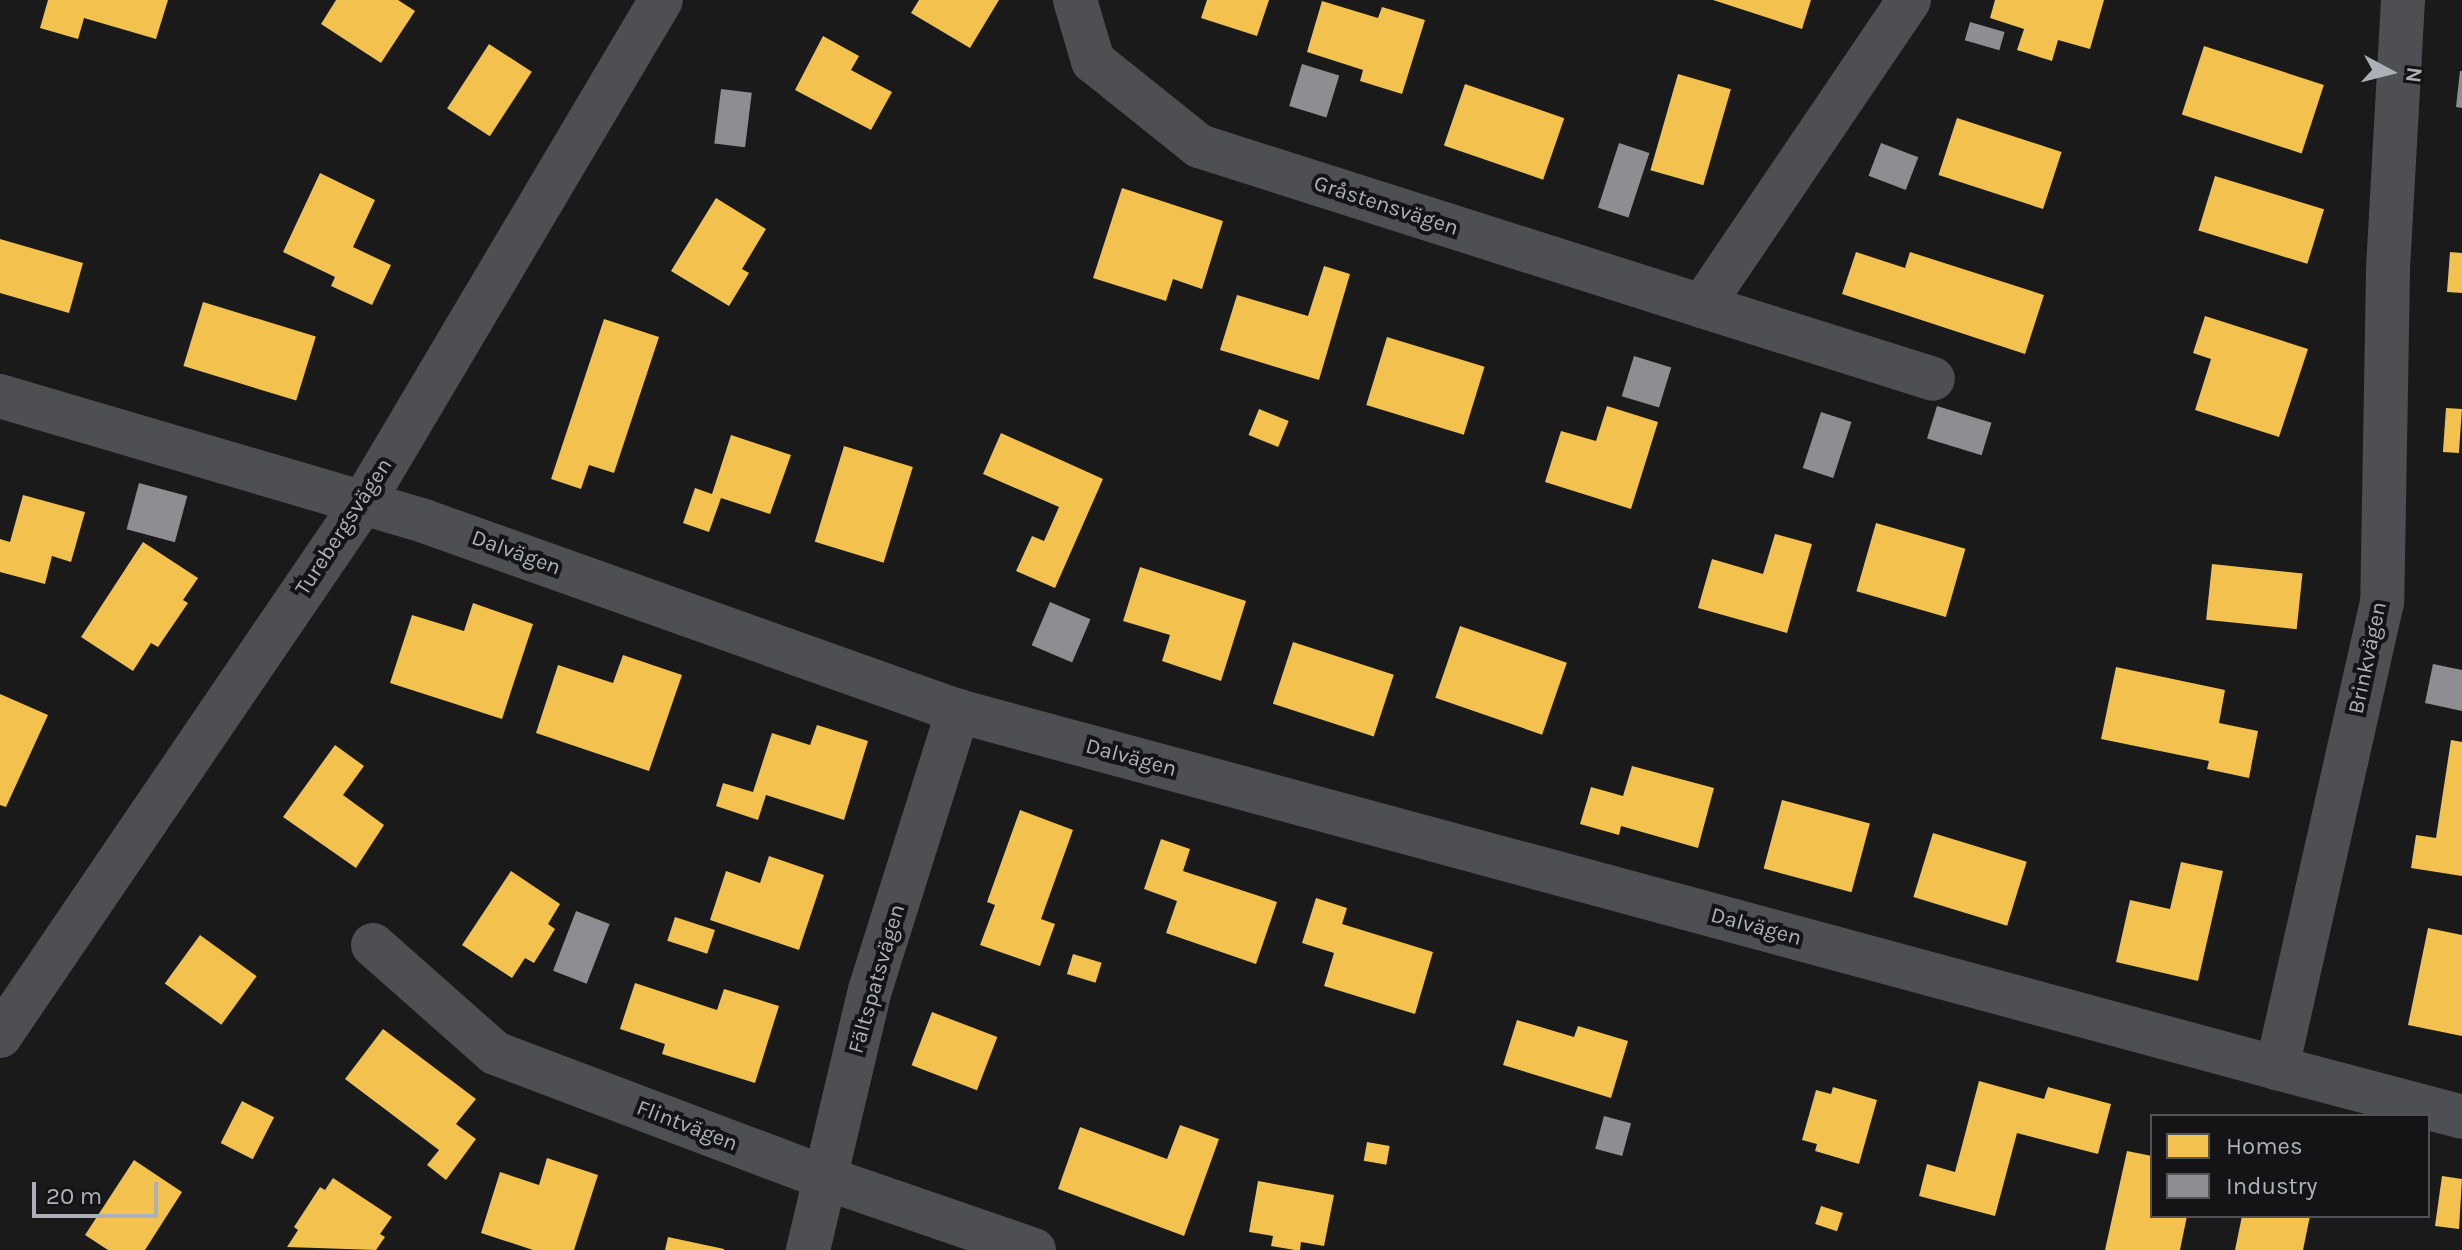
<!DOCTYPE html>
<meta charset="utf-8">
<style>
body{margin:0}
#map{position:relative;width:2462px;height:1250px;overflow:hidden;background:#1a1a1a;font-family:Karla,sans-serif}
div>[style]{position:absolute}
.homes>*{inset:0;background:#f2c14e;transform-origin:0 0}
.industry>*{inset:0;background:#8d8d92;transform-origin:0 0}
.minor>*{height:44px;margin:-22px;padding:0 22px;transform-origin:22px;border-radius:22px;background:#4e4f52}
.tertiary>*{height:44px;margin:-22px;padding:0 22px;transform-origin:22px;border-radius:22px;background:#4e4f52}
span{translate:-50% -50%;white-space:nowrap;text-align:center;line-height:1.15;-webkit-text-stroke:8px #141416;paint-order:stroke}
.street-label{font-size:22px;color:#acb1b9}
.legend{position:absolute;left:2150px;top:1114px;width:280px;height:104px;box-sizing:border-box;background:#141416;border:2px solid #515357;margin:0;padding:10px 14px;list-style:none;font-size:24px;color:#acb1b9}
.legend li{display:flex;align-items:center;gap:16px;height:40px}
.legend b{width:40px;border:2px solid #515357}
.north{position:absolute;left:2350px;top:32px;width:80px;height:80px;-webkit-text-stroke:6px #141416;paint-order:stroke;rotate:97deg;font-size:22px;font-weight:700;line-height:32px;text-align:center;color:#acb1b9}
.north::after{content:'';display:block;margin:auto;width:28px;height:36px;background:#acb1b9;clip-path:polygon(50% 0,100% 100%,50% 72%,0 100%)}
.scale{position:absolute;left:32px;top:1182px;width:126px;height:36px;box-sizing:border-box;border:4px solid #acb1b9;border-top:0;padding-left:10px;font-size:24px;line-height:28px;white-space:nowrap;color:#acb1b9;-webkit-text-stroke:6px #141416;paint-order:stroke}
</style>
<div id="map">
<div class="homes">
<div style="clip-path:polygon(48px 0,168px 0,156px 39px,84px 18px,78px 39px,40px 28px)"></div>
<div style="clip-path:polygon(336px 0,398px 0,415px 11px,381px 63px,321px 24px)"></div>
<div style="clip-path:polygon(919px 0,999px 0,970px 48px,911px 13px)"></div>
<div style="clip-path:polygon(1207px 0,1269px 0,1257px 36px,1201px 18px)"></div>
<div style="clip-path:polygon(1713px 0,1811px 0,1802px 29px)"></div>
<div style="clip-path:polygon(1995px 0,2104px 0,2090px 49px,2058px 40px,2052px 61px,2017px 50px,2024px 29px,1990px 18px)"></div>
<div style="clip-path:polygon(1322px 1px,1378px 18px,1382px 7px,1425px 20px,1402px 94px,1360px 81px,1363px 70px,1307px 52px)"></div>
<div style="clip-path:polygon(823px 36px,859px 56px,851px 70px,892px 92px,871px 130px,795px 90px)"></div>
<div style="left:489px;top:44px;width:51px;height:77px;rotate:33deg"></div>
<div style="left:2204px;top:46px;width:126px;height:72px;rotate:18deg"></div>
<div style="left:1678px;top:74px;width:55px;height:100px;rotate:16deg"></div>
<div style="left:1465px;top:84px;width:105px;height:65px;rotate:19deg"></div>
<div style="left:1957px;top:118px;width:110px;height:60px;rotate:18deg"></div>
<div style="clip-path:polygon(320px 173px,375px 200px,353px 247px,391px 265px,372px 305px,331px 286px,335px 277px,283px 252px)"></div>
<div style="left:2215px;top:176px;width:114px;height:57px;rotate:17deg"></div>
<div style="clip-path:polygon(1122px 188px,1223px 221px,1202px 289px,1173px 279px,1166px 301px,1093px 278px)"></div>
<div style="clip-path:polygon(716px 198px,766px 229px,742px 269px,749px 273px,729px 306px,671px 271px)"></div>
<div style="clip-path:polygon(0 239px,83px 263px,69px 313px,0 293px)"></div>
<div style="clip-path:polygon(1856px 252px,1905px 268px,1910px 252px,2044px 295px,2025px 354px,1842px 294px)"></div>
<div style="clip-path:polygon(2450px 252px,2462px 253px,2462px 293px,2447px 292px)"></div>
<div style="clip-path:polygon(1324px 266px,1350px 274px,1319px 380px,1220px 350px,1237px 295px,1308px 316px)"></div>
<div style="left:203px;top:302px;width:118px;height:67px;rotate:17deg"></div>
<div style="clip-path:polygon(2205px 316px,2308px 349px,2279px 437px,2195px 410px,2211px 359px,2193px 353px)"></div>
<div style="clip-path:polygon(604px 319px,659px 337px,614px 473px,589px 465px,581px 489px,551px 479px)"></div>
<div style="left:1387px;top:337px;width:102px;height:71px;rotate:17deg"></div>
<div style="clip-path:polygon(1607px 406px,1658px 422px,1631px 509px,1545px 482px,1561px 431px,1596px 441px)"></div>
<div style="left:2446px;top:408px;width:16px;height:44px;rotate:4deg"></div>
<div style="left:1259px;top:409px;width:32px;height:28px;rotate:22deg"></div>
<div style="clip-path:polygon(1001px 433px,1103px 479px,1055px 588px,1016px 571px,1032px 536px,1044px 541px,1059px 507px,983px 474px)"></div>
<div style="clip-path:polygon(731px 435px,791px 455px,770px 514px,721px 498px,709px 532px,683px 523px,695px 488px,712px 494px)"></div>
<div style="left:844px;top:446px;width:72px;height:100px;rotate:17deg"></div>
<div style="clip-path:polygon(23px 495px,85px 512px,71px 562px,52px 556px,45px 584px,0 572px,0 539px,10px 542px)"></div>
<div style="left:1876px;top:523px;width:93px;height:71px;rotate:16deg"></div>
<div style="clip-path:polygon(1775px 534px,1812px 544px,1787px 633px,1698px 608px,1712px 559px,1763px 574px)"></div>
<div style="clip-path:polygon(143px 542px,198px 578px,183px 600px,188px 603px,158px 647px,151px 643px,133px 671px,81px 637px)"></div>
<div style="left:2212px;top:564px;width:91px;height:56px;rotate:6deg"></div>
<div style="clip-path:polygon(1140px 567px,1246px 601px,1221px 681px,1162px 661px,1170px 635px,1123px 621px)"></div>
<div style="clip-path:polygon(473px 603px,533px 624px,502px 719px,390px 683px,412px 615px,464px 631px)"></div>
<div style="left:1460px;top:626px;width:113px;height:76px;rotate:19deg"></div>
<div style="left:1293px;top:642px;width:106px;height:65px;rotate:18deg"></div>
<div style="clip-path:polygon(623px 655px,682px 675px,649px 771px,536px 733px,558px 665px,613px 683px)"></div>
<div style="clip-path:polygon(2116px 667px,2225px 690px,2219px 723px,2258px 731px,2249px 778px,2207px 769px,2209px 761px,2101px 739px)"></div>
<div style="clip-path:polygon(0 694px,48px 715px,6px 807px,0 805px)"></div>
<div style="clip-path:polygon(817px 725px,868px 741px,844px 820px,766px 795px,758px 820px,716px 806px,723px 783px,753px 792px,772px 733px,810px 745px)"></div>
<div style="clip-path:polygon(2451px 740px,2462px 742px,2462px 876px,2411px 868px,2416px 835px,2436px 838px)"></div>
<div style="clip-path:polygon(335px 745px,364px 766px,343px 795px,384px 825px,356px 868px,283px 817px)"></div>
<div style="clip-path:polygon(1632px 766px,1714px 788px,1698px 848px,1621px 826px,1619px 835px,1580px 824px,1591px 787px,1623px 796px)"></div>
<div style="left:1782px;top:800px;width:91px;height:71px;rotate:15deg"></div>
<div style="clip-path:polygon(1020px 810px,1073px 830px,1041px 919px,1055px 924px,1040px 966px,980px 945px,995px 905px,987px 902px)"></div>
<div style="left:1933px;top:833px;width:98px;height:67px;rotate:17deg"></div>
<div style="clip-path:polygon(1161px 839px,1190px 849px,1183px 871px,1277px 902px,1256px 964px,1166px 933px,1177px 901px,1144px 889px)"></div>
<div style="clip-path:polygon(769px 856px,824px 875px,799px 950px,710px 920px,726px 871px,760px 883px)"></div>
<div style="clip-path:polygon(2181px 862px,2223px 871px,2198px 981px,2116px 962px,2130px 900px,2170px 909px)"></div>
<div style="clip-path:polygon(511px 871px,560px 904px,548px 924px,555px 929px,534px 963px,525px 958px,512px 978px,462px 945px)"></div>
<div style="clip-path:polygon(1316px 898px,1347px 908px,1342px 924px,1433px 952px,1415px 1014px,1324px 986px,1334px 953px,1302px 943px)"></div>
<div style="left:675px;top:917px;width:42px;height:25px;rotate:18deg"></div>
<div style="clip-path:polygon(2428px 928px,2462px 935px,2462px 1036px,2408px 1025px)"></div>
<div style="left:200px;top:935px;width:70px;height:60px;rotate:36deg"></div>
<div style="left:1073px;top:954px;width:30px;height:21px;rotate:17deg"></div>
<div style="clip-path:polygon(635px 983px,717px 1010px,724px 989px,779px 1006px,755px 1083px,662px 1054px,665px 1044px,620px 1029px)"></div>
<div style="left:932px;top:1012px;width:70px;height:57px;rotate:21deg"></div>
<div style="clip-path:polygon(1517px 1020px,1574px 1037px,1578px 1026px,1628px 1041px,1611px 1098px,1503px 1065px)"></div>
<div style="clip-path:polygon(383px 1029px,476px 1099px,456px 1124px,476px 1139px,446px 1180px,427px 1165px,439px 1150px,345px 1079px)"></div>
<div style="clip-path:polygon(1979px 1081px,2044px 1099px,2048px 1087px,2111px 1104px,2098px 1154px,2017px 1133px,1995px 1216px,1919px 1196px,1927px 1164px,1955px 1172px)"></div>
<div style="clip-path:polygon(1833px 1087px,1877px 1100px,1859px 1164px,1815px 1151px,1817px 1144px,1802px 1140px,1816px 1090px,1831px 1094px)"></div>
<div style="left:242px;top:1101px;width:36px;height:47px;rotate:27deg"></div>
<div style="clip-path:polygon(1180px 1125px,1219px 1139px,1184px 1236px,1058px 1189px,1080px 1127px,1167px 1159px)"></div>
<div style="left:1367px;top:1142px;width:23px;height:19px;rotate:10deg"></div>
<div style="clip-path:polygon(2127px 1151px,2152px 1156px,2152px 1216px,2187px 1216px,2180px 1250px,2105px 1250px)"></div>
<div style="clip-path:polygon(547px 1158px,598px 1175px,574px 1250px,533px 1250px,481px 1233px,500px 1172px,539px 1185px)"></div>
<div style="clip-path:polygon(134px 1160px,182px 1192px,145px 1250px,108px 1250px,85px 1235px)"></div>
<div style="clip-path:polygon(2442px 1176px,2462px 1179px,2459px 1229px,2435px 1226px)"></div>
<div style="clip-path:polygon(333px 1178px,392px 1217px,380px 1234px,385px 1237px,376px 1250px,287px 1247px,298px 1230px,294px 1227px,320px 1187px,325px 1190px)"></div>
<div style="clip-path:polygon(1258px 1181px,1334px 1195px,1324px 1246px,1301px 1242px,1300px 1250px,1295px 1250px,1271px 1246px,1273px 1236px,1249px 1232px)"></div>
<div style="left:1821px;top:1206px;width:23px;height:19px;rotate:18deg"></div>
<div style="clip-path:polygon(2242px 1216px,2310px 1216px,2303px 1250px,2235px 1250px)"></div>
<div style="clip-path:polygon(668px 1237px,724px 1249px,724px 1250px,665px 1250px)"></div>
</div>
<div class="industry">
<div style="left:1970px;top:22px;width:36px;height:19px;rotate:16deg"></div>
<div style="left:1302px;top:64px;width:39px;height:44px;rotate:17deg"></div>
<div style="clip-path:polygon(2460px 71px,2462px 71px,2462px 108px,2456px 107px)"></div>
<div style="left:721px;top:89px;width:31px;height:55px;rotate:7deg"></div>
<div style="left:1619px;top:143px;width:32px;height:68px;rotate:18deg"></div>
<div style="left:1881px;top:143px;width:40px;height:35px;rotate:21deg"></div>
<div style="left:1634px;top:356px;width:39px;height:42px;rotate:17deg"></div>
<div style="left:1937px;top:406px;width:57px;height:34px;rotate:17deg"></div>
<div style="left:1821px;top:412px;width:32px;height:59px;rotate:18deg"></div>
<div style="left:139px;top:483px;width:50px;height:48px;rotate:15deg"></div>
<div style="left:1050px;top:602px;width:44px;height:47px;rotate:23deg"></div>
<div style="clip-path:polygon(2433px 664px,2462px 670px,2462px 711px,2425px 703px)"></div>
<div style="left:576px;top:911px;width:36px;height:64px;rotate:21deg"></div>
<div style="left:1604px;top:1116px;width:28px;height:34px;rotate:15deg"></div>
</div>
<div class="minor">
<div style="left:1075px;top:0;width:64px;rotate:73.6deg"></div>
<div style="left:1093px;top:61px;width:136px;rotate:38.7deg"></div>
<div style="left:1199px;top:146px;width:528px;rotate:17.65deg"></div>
<div style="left:1702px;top:306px;width:369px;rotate:-55.9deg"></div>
<div style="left:2403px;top:0;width:272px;rotate:93.2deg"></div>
<div style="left:2388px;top:272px;width:330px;rotate:91deg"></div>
<div style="left:2382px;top:602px;width:478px;rotate:102.7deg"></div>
<div style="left:2277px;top:1068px;width:191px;rotate:14.8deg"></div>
<div style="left:1702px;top:306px;width:242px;rotate:17.5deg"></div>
<div style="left:0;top:396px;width:442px;rotate:16.4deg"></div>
<div style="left:424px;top:521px;width:567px;rotate:19.59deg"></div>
<div style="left:958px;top:711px;width:1366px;rotate:15.14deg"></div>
<div style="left:373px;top:945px;width:163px;rotate:41.5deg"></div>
<div style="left:495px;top:1053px;width:353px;rotate:20.7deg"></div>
<div style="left:825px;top:1178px;width:221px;rotate:19deg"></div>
<div style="left:808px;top:1250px;width:267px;rotate:-76.6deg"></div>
<div style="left:870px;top:990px;width:293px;rotate:-72.5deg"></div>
</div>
<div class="tertiary">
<div style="left:0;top:1036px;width:647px;rotate:-55.77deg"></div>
<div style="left:364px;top:501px;width:582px;rotate:-59.34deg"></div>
</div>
<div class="street-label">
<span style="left:1386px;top:206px;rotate:18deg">Gråstensvägen</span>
<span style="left:344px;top:527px;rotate:-57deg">Turebergsvägen</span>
<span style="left:516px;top:553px;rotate:20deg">Dalvägen</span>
<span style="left:2368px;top:658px;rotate:-78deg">Brinkvägen</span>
<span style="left:1131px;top:758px;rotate:15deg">Dalvägen</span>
<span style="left:1756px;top:927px;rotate:15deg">Dalvägen</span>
<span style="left:877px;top:979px;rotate:-74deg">Fältspatsvägen</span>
<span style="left:687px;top:1126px;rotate:21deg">Flintvägen</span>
</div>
<ul class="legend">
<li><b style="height:22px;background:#f2c14e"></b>Homes</li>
<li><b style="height:22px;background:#8d8d92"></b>Industry</li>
</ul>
<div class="north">N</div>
<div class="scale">20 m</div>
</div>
